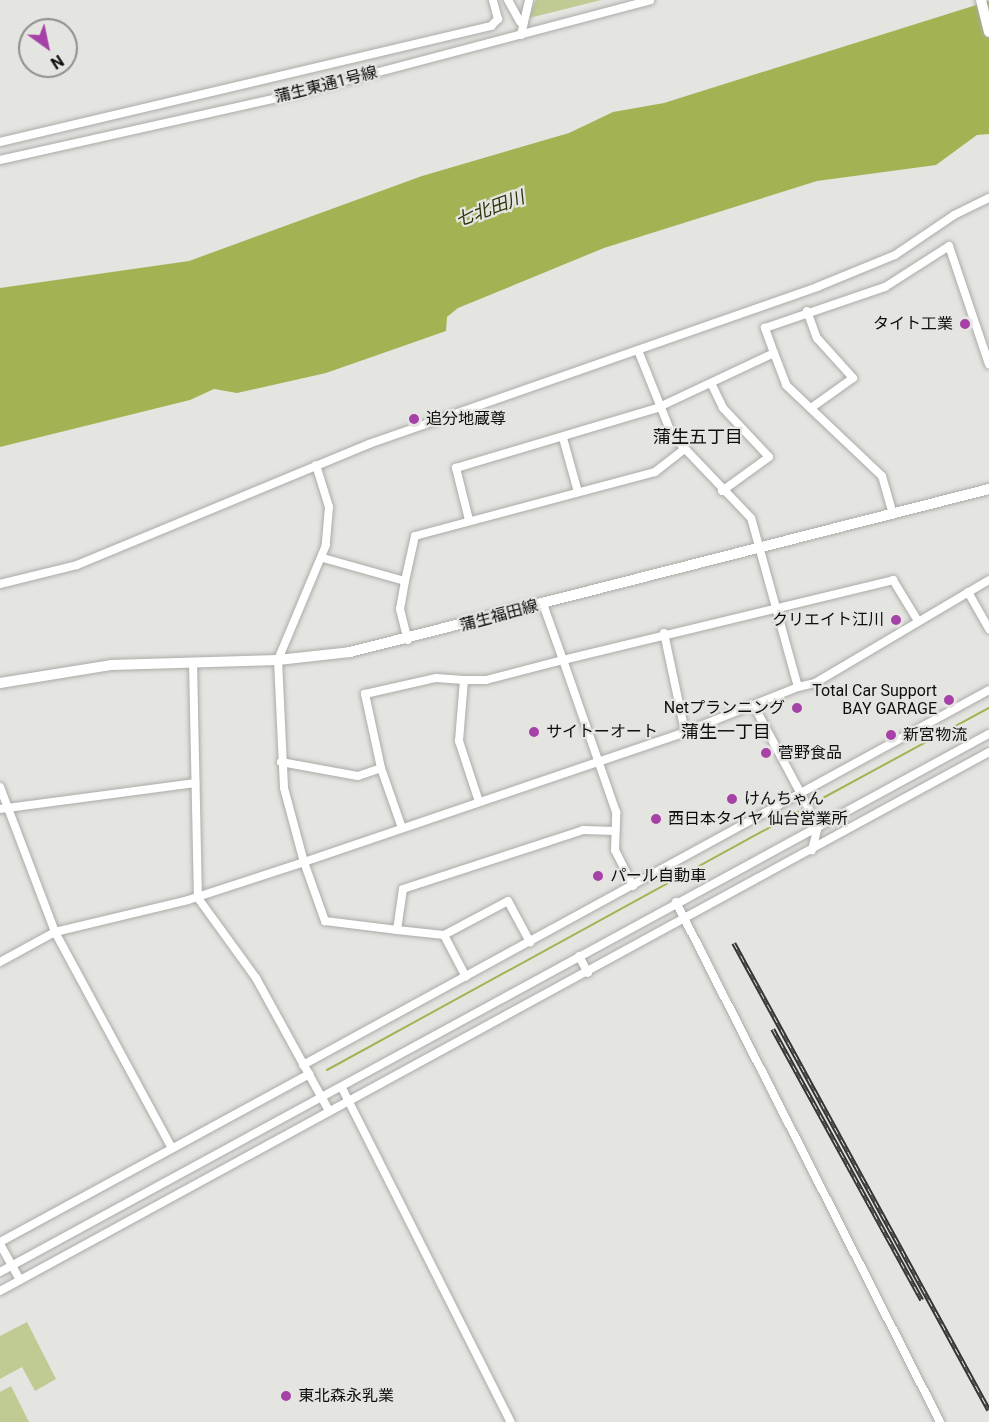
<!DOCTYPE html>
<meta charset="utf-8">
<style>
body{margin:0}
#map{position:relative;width:989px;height:1422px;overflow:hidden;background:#e4e5e1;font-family:Roboto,"Noto Sans JP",sans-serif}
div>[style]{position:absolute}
.green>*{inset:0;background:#bfcb93}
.water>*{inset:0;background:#a3b353}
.stream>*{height:2px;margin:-1px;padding:0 1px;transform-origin:1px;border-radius:1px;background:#a3b353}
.roads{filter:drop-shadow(0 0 2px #aaaba7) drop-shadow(0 0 2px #aaaba7)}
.minor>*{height:8px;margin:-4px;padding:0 4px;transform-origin:4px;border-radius:4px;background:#fff}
.major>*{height:10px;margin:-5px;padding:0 5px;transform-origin:5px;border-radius:5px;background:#fff}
.rail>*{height:4.5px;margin-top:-2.25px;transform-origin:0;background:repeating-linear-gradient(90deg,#e4e5e1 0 7px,#353634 0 14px);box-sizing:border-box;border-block:2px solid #353634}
.dots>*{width:16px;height:16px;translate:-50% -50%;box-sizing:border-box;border:3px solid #e4e5e1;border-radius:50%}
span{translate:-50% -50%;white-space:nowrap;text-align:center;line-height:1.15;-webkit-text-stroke:4.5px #e4e5e1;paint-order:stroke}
.street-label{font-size:16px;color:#0e0f0d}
.poi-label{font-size:16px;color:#0e0f0d}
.right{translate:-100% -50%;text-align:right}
.left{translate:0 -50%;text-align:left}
.water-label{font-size:18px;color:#2f350c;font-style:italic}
.neighbourhood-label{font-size:18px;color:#0e0f0d}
.north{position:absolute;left:18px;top:18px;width:60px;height:60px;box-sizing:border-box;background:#e4e5e1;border:2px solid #8e8f8c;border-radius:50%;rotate:147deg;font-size:16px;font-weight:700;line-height:24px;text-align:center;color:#0e0f0d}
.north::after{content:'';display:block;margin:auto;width:21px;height:27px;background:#a642a7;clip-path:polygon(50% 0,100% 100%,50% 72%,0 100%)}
</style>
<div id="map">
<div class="green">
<div style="clip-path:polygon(536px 0,601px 0,529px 18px)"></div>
<div style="clip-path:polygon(27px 1322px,56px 1379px,35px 1391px,22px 1367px,0 1379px,0 1336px)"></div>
<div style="clip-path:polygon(11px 1386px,29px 1422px,0 1422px,0 1392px)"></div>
</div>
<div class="water">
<div style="clip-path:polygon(989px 1px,989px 134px,977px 135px,936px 165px,817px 181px,604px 248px,458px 308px,447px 317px,446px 331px,326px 373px,237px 393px,214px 389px,190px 400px,0 447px,0 288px,189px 261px,422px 176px,569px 133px,613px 112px,664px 103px)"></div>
</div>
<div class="stream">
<div style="left:810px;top:805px;width:204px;rotate:-28.5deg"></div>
<div style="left:327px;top:1070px;width:545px;rotate:-28.73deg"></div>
</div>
<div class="roads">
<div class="minor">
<div style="left:508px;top:0;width:25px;rotate:61deg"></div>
<div style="left:521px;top:35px;width:36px;rotate:-77deg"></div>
<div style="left:0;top:142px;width:505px;rotate:-13.29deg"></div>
<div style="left:491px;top:26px;width:10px;rotate:-45deg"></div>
<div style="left:498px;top:19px;width:20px;rotate:-105deg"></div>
<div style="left:0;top:160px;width:311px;rotate:-12.6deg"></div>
<div style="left:303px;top:92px;width:359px;rotate:-14.8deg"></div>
<div style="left:807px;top:311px;width:29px;rotate:70deg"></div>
<div style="left:817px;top:338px;width:54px;rotate:48deg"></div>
<div style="left:853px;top:378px;width:52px;rotate:144.5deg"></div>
<div style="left:774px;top:353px;width:34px;rotate:69deg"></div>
<div style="left:786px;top:385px;width:132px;rotate:43.5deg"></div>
<div style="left:882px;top:476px;width:40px;rotate:74deg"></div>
<div style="left:711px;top:383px;width:28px;rotate:64deg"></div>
<div style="left:723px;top:408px;width:67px;rotate:46.8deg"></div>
<div style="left:769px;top:457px;width:58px;rotate:144.1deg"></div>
<div style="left:563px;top:438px;width:56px;rotate:74.5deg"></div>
<div style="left:316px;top:465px;width:44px;rotate:72.8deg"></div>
<div style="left:329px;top:507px;width:38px;rotate:95deg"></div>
<div style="left:326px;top:545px;width:125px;rotate:112.7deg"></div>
<div style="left:278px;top:660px;width:128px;rotate:87.3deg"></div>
<div style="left:284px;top:788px;width:77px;rotate:74.9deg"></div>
<div style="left:304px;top:862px;width:403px;rotate:-18.8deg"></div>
<div style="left:685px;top:732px;width:122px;rotate:-21.7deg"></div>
<div style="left:798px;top:687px;width:175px;rotate:-105.5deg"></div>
<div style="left:751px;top:518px;width:115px;rotate:-133.6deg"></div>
<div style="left:672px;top:435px;width:88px;rotate:-111.9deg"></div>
<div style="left:469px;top:520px;width:54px;rotate:-104deg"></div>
<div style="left:456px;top:468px;width:210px;rotate:-16.6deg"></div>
<div style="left:657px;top:408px;width:129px;rotate:-25.2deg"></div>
<div style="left:774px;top:353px;width:27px;rotate:-110deg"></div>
<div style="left:765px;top:328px;width:127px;rotate:-18.9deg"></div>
<div style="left:885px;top:287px;width:76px;rotate:-32.6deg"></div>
<div style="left:949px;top:246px;width:125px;rotate:71.3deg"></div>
<div style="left:323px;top:558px;width:85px;rotate:15.7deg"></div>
<div style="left:405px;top:581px;width:46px;rotate:-77.5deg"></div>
<div style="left:415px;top:536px;width:248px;rotate:-14.9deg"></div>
<div style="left:655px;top:472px;width:36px;rotate:-38deg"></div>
<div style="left:405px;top:581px;width:28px;rotate:100deg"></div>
<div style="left:400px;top:609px;width:32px;rotate:76deg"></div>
<div style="left:0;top:584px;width:79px;rotate:-13.9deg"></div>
<div style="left:77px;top:565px;width:316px;rotate:-22.5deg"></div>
<div style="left:369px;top:444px;width:475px;rotate:-19.3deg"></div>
<div style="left:817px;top:287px;width:84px;rotate:-22.3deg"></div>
<div style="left:895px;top:255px;width:71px;rotate:-34.1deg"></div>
<div style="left:954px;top:215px;width:39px;rotate:-26deg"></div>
<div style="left:968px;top:592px;width:43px;rotate:60.4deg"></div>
<div style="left:664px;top:633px;width:101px;rotate:78deg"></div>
<div style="left:193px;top:662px;width:236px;rotate:88.8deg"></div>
<div style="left:198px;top:898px;width:99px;rotate:54.1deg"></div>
<div style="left:256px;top:978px;width:152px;rotate:61.2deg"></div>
<div style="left:464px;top:680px;width:22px"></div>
<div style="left:486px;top:680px;width:80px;rotate:-14.6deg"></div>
<div style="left:563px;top:660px;width:59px;rotate:-109.7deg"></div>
<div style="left:798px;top:687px;width:17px;rotate:-13deg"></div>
<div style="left:815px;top:683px;width:202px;rotate:-30.6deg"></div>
<div style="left:754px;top:706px;width:136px;rotate:61.9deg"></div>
<div style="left:818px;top:826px;width:25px;rotate:104deg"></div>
<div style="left:281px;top:762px;width:78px;rotate:10.3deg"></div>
<div style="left:358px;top:776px;width:24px;rotate:-19deg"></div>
<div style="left:0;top:787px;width:155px;rotate:69.2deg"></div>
<div style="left:55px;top:932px;width:246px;rotate:61.6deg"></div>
<div style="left:0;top:809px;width:197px;rotate:-7.6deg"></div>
<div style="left:402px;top:828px;width:64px;rotate:-109.3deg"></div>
<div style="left:381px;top:768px;width:76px;rotate:-102.2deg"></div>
<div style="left:365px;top:694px;width:73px;rotate:-12.7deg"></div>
<div style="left:436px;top:678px;width:28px;rotate:4deg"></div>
<div style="left:464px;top:680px;width:61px;rotate:94.7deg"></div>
<div style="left:459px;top:741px;width:64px;rotate:71.8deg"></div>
<div style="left:633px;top:886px;width:40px;rotate:-116.6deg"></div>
<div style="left:615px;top:850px;width:38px;rotate:-88deg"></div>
<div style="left:616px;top:812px;width:161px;rotate:-109.2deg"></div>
<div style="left:563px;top:660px;width:340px;rotate:-13.6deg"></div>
<div style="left:893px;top:580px;width:48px;rotate:58.6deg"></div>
<div style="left:676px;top:902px;width:583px;rotate:63.08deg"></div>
<div style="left:397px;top:930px;width:47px;rotate:6.1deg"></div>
<div style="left:444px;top:935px;width:72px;rotate:-28deg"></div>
<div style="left:508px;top:901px;width:47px;rotate:61.8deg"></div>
<div style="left:444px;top:935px;width:47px;rotate:62.4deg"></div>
<div style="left:579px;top:956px;width:19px;rotate:62deg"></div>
<div style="left:0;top:962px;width:63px;rotate:-28.6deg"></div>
<div style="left:55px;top:932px;width:137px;rotate:-13.5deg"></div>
<div style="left:188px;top:900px;width:122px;rotate:-18.1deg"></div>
<div style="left:304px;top:862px;width:63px;rotate:70.4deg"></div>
<div style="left:325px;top:921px;width:73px;rotate:7.1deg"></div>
<div style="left:397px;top:930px;width:41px;rotate:-81.7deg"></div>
<div style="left:403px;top:889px;width:189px;rotate:-18.1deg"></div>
<div style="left:583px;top:830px;width:32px;rotate:2deg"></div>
<div style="left:303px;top:1065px;width:782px;rotate:-28.66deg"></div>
<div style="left:342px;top:1088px;width:374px;rotate:63.2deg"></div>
<div style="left:0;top:1242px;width:352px;rotate:-28.5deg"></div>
<div style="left:0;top:1244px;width:41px;rotate:60.9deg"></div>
<div style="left:0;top:1272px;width:1126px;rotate:-28.55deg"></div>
<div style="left:0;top:1291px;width:1126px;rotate:-28.59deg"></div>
</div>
<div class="major">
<div style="left:981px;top:0;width:33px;rotate:76deg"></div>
<div style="left:0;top:683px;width:112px;rotate:-9.2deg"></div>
<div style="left:111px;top:665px;width:167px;rotate:-1.7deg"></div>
<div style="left:278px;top:660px;width:72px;rotate:-6.3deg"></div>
<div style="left:350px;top:652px;width:659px;rotate:-14.31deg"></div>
</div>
</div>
<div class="rail">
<div style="left:734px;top:943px;width:532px;rotate:61.36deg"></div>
<div style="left:773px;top:1029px;width:309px;rotate:61.2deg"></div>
</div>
<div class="dots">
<div style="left:965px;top:324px;background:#a642a7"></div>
<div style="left:414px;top:419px;background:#a642a7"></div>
<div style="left:896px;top:620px;background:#a642a7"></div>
<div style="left:949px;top:700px;background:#a642a7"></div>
<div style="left:797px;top:708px;background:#a642a7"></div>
<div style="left:534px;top:732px;background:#a642a7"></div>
<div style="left:891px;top:735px;background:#a642a7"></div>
<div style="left:766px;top:753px;background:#a642a7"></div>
<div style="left:732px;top:799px;background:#a642a7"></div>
<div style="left:656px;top:819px;background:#a642a7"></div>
<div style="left:598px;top:876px;background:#a642a7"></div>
<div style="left:286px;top:1396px;background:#a642a7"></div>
</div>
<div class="street-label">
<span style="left:326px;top:85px;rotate:-14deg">蒲生東通1号線</span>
<span style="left:499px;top:616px;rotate:-15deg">蒲生福田線</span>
</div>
<div class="poi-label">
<span class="right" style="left:953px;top:324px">タイト工業</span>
<span class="left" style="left:426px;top:419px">追分地蔵尊</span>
<span class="right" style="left:884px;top:620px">クリエイト江川</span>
<span class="right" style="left:937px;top:700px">Total Car Support<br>BAY GARAGE</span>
<span class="right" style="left:785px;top:708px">Netプランニング</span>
<span class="left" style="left:546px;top:732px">サイトーオート</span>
<span class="left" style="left:903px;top:735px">新宮物流</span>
<span class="left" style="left:778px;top:753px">菅野食品</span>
<span class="left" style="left:744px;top:799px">けんちゃん</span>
<span class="left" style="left:668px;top:819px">西日本タイヤ 仙台営業所</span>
<span class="left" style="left:610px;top:876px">パール自動車</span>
<span class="left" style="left:298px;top:1396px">東北森永乳業</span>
</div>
<div class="water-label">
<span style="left:490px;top:209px;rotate:-20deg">七北田川</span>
</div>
<div class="neighbourhood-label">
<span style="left:698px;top:437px">蒲生五丁目</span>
<span style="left:726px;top:732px">蒲生一丁目</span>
</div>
<div class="north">N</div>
</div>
